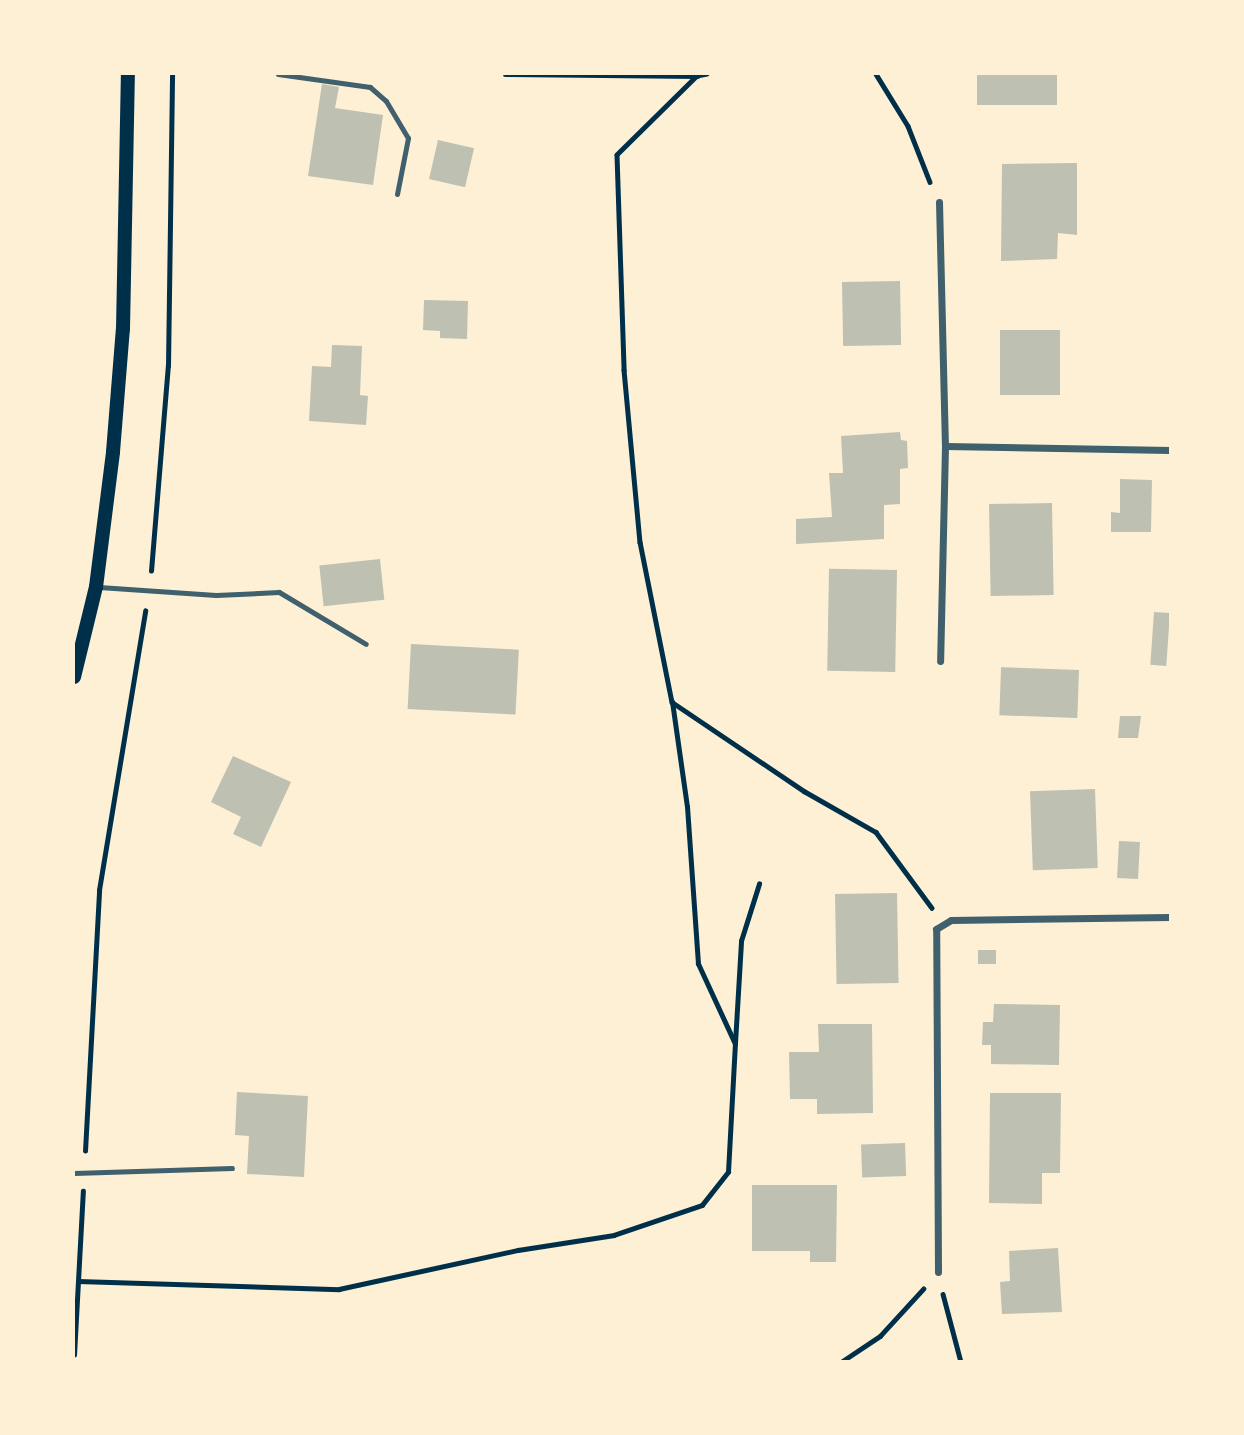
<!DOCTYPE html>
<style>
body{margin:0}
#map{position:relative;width:1244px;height:1435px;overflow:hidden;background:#fdf0d5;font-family:Manrope,sans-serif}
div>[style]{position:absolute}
.building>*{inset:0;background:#bec0b2;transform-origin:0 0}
.path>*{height:4.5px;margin:-2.25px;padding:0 2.25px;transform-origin:2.25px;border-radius:2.25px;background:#003049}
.service>*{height:5px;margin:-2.5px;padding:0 2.5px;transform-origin:2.5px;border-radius:2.5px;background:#3f606c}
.minor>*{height:7px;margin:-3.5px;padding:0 3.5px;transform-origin:3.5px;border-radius:3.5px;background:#3f606c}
.secondary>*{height:14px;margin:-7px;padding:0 7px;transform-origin:7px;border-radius:7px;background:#003049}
span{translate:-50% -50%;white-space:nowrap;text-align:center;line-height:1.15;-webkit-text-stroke:5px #fdf0d5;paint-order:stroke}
.frame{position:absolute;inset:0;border:75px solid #fdf0d5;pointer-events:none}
</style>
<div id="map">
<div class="building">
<div style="left:977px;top:74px;width:80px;height:31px"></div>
<div style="clip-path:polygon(322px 84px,339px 87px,335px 108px,383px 115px,373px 185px,308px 176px)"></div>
<div style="left:438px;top:140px;width:37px;height:40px;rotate:13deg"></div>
<div style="clip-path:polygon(1077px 163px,1077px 235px,1058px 233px,1057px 259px,1001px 261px,1002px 164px)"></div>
<div style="left:900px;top:281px;width:64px;height:58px;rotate:89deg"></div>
<div style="clip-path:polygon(424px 300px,468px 301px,467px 339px,440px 338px,440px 331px,423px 330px)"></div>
<div style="left:1000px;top:330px;width:60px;height:65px"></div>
<div style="clip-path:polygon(332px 345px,362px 346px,360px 395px,368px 396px,366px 425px,309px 421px,312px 366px,331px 367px)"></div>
<div style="clip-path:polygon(900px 432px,901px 440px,907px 441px,908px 468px,900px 469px,900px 504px,884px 505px,884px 539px,796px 544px,796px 519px,832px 517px,829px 473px,843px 473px,841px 436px)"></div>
<div style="clip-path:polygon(1120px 479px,1152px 480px,1151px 532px,1111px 532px,1111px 512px,1120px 513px)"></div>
<div style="left:1052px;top:503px;width:92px;height:63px;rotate:89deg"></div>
<div style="left:380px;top:559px;width:41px;height:61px;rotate:84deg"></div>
<div style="left:897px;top:570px;width:102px;height:68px;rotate:91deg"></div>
<div style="left:1154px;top:612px;width:16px;height:53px;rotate:4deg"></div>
<div style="left:411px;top:644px;width:108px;height:65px;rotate:3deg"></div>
<div style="left:1079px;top:670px;width:48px;height:78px;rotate:92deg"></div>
<div style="clip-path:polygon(1120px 716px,1141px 716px,1138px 738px,1118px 738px)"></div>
<div style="clip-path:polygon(233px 756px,291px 782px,261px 847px,233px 834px,241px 817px,211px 802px)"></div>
<div style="left:1095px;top:789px;width:79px;height:65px;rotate:88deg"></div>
<div style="left:1119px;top:841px;width:21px;height:37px;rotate:3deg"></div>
<div style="left:897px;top:893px;width:90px;height:62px;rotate:89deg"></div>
<div style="left:978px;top:950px;width:18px;height:14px"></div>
<div style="clip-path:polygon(994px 1004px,1060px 1005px,1059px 1065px,991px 1064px,991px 1045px,982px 1045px,983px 1022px,993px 1022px)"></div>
<div style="clip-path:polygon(818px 1024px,872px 1024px,873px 1113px,817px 1114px,817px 1099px,790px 1099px,789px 1052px,819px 1052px)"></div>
<div style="clip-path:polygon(237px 1092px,308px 1096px,304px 1177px,247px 1174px,249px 1136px,235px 1135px)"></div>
<div style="clip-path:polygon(990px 1093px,1061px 1093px,1060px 1173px,1042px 1173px,1042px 1204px,989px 1203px)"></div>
<div style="left:905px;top:1143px;width:33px;height:44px;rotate:88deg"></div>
<div style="clip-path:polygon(752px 1185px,837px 1185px,836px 1262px,810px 1262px,810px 1251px,752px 1251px)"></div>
<div style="clip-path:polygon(1058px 1248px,1062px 1312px,1002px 1314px,1000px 1282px,1010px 1281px,1009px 1251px)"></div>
</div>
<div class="path">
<div style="left:505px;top:74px;width:192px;rotate:0.6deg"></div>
<div style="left:707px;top:74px;width:10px;rotate:169deg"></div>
<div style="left:697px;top:76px;width:112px;rotate:135.4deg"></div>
<div style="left:617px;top:155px;width:215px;rotate:88.1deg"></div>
<div style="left:624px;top:370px;width:173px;rotate:84.7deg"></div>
<div style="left:640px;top:542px;width:163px;rotate:78.7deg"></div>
<div style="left:672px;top:702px;width:159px;rotate:34deg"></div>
<div style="left:804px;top:791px;width:83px;rotate:29.7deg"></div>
<div style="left:876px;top:832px;width:94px;rotate:53.6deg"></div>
<div style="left:876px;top:74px;width:61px;rotate:58.4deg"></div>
<div style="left:908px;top:126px;width:60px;rotate:68.6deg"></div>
<div style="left:151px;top:571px;width:206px;rotate:-85.3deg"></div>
<div style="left:168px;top:366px;width:292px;rotate:-89.2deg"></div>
<div style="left:735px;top:1043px;width:102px;rotate:-86.6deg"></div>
<div style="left:741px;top:941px;width:60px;rotate:-72.5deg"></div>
<div style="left:85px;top:1151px;width:261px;rotate:-86.9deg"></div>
<div style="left:99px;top:890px;width:283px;rotate:-80.6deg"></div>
<div style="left:78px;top:1281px;width:261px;rotate:1.8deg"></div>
<div style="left:339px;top:1289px;width:183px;rotate:-12.3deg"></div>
<div style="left:518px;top:1250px;width:97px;rotate:-8.9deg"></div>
<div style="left:614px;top:1235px;width:93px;rotate:-18.8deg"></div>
<div style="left:702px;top:1205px;width:42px;rotate:-51.8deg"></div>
<div style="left:728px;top:1172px;width:128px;rotate:-86.9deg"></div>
<div style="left:735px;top:1044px;width:88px;rotate:-114.8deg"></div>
<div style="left:698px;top:964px;width:157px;rotate:-94deg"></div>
<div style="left:687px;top:807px;width:106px;rotate:-98.1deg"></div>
<div style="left:943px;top:1294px;width:70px;rotate:75.2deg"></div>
<div style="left:74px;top:1355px;width:164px;rotate:-86.9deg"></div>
<div style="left:841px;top:1362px;width:47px;rotate:-33.7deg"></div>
<div style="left:880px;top:1336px;width:64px;rotate:-47.5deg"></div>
</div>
<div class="service">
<div style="left:278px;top:74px;width:93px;rotate:8deg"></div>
<div style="left:370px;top:87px;width:21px;rotate:41deg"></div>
<div style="left:386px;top:101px;width:43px;rotate:59.3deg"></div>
<div style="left:408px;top:138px;width:57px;rotate:101.1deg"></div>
<div style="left:99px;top:587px;width:117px;rotate:3.9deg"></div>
<div style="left:216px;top:595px;width:63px;rotate:-2.7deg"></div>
<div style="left:279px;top:592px;width:101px;rotate:30.9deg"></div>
<div style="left:74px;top:1173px;width:158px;rotate:-1.8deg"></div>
</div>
<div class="minor">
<div style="left:939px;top:202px;width:244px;rotate:88.6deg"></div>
<div style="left:945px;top:446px;width:215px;rotate:91.3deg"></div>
<div style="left:945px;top:446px;width:225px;rotate:1deg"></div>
<div style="left:938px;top:1272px;width:343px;rotate:-90.3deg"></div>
<div style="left:936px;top:929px;width:17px;rotate:-31deg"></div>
<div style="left:951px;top:920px;width:219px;rotate:-0.8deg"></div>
</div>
<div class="secondary">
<div style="left:74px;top:677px;width:93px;rotate:-76.3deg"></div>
<div style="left:96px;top:587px;width:136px;rotate:-82.8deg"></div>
<div style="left:113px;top:452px;width:123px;rotate:-85.4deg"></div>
<div style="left:123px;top:329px;width:255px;rotate:-88.9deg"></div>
</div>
<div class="frame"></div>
</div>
